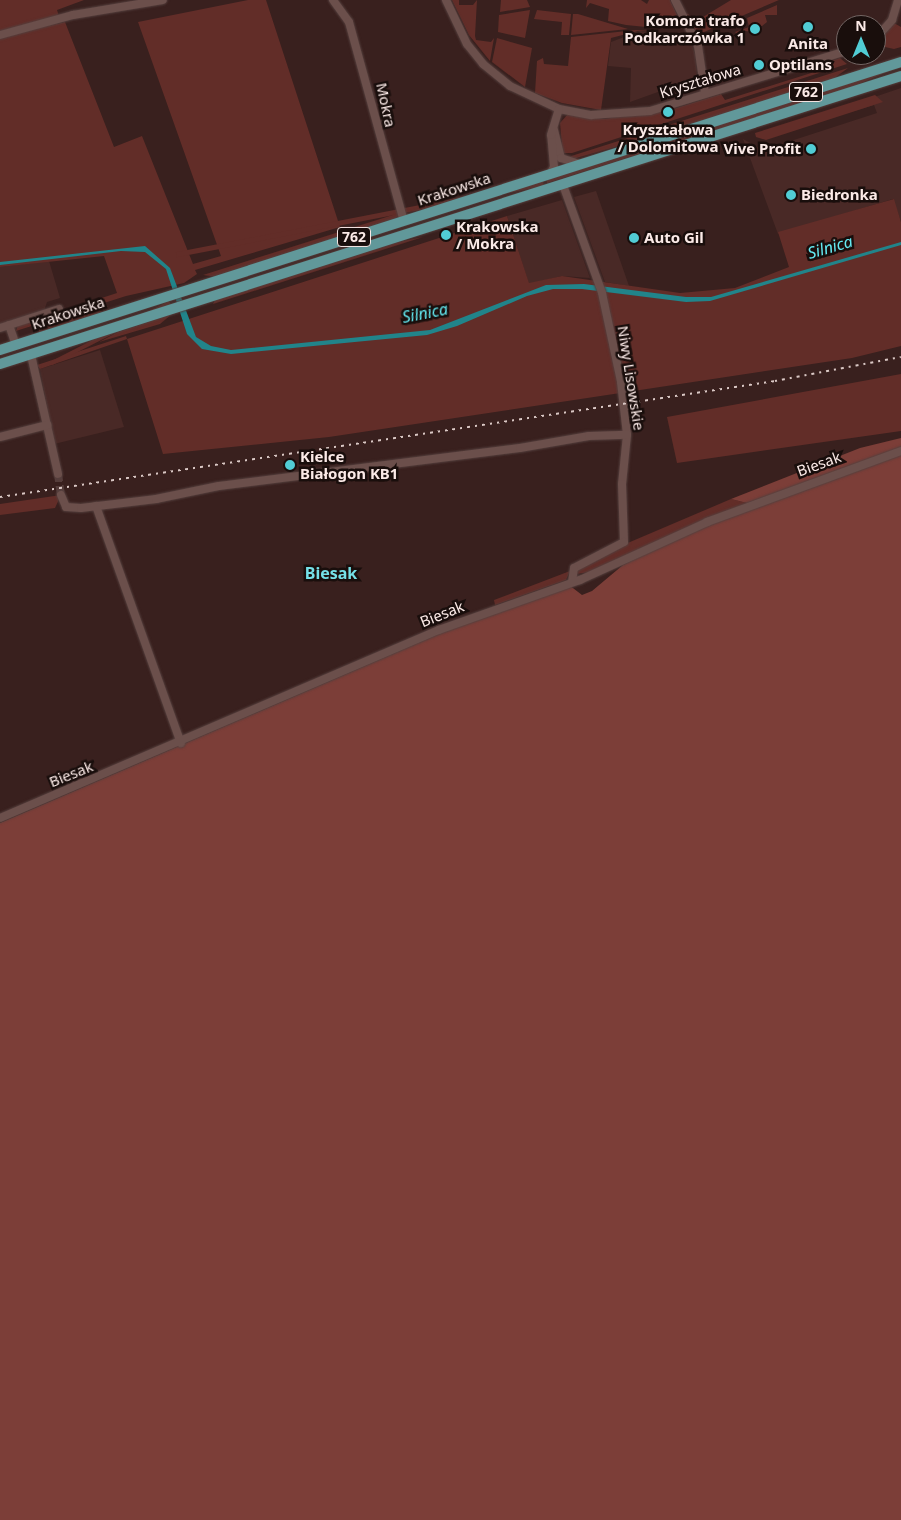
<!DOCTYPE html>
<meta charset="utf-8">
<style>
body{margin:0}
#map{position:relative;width:901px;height:1520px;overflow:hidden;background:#39201e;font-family:"Noto Sans",sans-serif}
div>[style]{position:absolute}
.built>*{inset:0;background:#492926}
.green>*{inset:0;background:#622d28;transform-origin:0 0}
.forest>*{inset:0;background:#7c3e38}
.water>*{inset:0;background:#21848a}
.minor-tunnel>*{height:8px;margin-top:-4px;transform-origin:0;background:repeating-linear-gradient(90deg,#563e3c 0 8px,transparent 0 12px)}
.roads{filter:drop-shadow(0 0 1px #543f3d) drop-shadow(0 0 1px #543f3d)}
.minor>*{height:8px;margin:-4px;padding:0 4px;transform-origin:4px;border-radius:4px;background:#6b4f4b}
.major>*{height:10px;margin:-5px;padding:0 5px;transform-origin:5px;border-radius:5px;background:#61989a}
.rail>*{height:2px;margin-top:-1px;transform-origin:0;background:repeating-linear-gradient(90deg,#dac8c5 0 2.5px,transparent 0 7.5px)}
.dots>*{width:14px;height:14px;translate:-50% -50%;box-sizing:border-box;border:2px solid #190e0c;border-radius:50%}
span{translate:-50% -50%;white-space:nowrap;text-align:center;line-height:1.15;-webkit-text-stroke:5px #190e0c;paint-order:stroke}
.shield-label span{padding:1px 4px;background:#190e0c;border:1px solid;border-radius:4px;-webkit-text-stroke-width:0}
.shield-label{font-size:14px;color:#fbeae7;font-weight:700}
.poi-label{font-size:15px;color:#fbeae7;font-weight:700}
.right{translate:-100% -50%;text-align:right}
.left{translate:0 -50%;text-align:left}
.street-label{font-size:15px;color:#fbeae7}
.water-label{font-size:16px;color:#64eaf2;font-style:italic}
.neighbourhood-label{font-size:16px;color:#75e1e8;font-weight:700}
.north{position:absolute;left:836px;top:15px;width:50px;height:50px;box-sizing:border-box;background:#190e0c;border:1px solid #736664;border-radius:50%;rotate:0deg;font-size:14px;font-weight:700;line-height:20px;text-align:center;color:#fbeae7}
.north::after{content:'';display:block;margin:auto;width:18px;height:22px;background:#51ccd4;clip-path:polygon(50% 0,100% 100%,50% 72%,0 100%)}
</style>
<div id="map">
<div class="built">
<div style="clip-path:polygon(640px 31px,688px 35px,695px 54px,697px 78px,630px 102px,631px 68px,608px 66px,611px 42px)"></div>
<div style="clip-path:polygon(901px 88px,901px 222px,893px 199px,778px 234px,743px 139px,763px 150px,877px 113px,874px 105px,848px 113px,845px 107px)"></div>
<div style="clip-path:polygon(596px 191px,629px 286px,605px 282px,574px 197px)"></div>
<div style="clip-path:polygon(562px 200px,590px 278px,562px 276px,529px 284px,507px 216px)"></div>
<div style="clip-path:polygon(49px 261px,60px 298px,47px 302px,44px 311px,0 325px,0 267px)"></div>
<div style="clip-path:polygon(100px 350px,124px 427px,54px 444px,40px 369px)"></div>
</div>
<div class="green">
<div style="clip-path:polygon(0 0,84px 0,57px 10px,60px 19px,0 31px)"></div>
<div style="clip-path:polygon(248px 0,266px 0,340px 227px,195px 270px,197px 274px,184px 283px,126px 296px,16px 331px,18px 325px,117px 293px,104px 256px,0 267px,0 37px,65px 22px,114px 147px,142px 136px,193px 264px,221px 256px,138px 22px)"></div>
<div style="clip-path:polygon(452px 0,459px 0,459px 5px,473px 5px,477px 0,475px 36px,476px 40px,491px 42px,494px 38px,490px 61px,469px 35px)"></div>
<div style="clip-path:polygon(501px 0,527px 0,530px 7px,500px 12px)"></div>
<div style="clip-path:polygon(587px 0,641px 0,647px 4px,649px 0,670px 0,677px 15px,656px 28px,626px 25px,608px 21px,609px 9px,590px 3px,586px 8px)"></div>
<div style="clip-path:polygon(731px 0,779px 0,704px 32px,696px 32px,686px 13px,698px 20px)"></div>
<div style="clip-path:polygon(777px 5px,777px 15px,765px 15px,767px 22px,762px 26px,751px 26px,754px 32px,745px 31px,738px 35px,735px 32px,749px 27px,747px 18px)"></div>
<div style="clip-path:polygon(530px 10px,525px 38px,498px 32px,499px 15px)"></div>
<div style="clip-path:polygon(537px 10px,571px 14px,569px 35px,561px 35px,562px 22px,534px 19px)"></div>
<div style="clip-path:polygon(573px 14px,578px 14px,628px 29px,571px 35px)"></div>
<div style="clip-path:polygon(894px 23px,901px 27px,901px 47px,894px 49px,876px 45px)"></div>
<div style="clip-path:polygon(636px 30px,652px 31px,638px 31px,611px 38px,601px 110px,562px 103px,535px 93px,537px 61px,543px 58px,544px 64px,568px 66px,571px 37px)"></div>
<div style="clip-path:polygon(497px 38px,532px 48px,525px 87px,492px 62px)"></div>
<div style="clip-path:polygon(840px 58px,847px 64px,572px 153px,564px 153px,562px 146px,560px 123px,568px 114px,604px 119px,658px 111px,666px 114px,670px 110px,721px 94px,725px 100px,827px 68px,828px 62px)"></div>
<div style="clip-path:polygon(901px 66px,847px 89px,547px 183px,547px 180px)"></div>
<div style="clip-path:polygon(848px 68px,833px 79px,660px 134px,573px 159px,565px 158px)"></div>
<div style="clip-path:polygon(875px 95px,883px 102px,766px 140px,756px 137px,755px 133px)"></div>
<div style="left:543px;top:181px;width:5px;height:374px;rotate:79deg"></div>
<div style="clip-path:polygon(894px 199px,901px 222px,901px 346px,852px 358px,329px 437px,163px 454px,127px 339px,40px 369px,37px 365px,126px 336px,127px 339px,507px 216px,529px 283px,562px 276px,680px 293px,735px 288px,789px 267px,778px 232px)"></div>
<div style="clip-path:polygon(399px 213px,397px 218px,217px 277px,203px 275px)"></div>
<div style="clip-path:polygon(423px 237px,213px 304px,215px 300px,398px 242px)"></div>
<div style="left:169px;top:301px;width:4px;height:133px;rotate:63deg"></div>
<div style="clip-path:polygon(108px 306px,99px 313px,39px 333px,38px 328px)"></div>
<div style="clip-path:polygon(172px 314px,160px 324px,99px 342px,118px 332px)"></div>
<div style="clip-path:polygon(901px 374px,901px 431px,677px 463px,667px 417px)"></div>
<div style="clip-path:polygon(61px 495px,55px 508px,0 515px,0 504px)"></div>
<div style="clip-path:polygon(731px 499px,747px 503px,590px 572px,576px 574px,577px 569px,623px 545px)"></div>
<div style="clip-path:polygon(570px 571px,566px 580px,495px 605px,494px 600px)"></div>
</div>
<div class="forest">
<div style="clip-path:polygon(901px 438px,901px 448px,747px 503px,731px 499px,860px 448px)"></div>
<div style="clip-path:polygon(901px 453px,901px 1520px,0 1520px,0 823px,453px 628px,569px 585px,582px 595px,592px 591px,623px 565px,692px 531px)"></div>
</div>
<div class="water">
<div style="clip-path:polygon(901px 242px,901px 245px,710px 301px,686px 302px,582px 289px,553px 289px,527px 296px,457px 326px,427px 335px,231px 354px,202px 349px,187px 334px,166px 269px,145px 252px,121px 251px,0 265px,0 262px,145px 246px,170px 268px,196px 337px,211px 346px,231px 350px,430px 330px,546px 285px,584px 284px,686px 297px,711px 297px)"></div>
</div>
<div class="minor-tunnel">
<div style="left:58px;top:474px;width:21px;rotate:82deg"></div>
</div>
<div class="roads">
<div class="minor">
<div style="left:333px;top:0;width:27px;rotate:54deg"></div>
<div style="left:349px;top:22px;width:206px;rotate:74.6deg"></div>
<div style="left:446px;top:0;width:49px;rotate:64.5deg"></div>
<div style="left:467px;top:44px;width:26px;rotate:51deg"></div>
<div style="left:483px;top:64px;width:35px;rotate:39deg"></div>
<div style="left:510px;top:86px;width:54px;rotate:25.1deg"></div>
<div style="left:559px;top:109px;width:33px;rotate:11deg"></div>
<div style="left:591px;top:115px;width:59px;rotate:-3.9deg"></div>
<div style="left:650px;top:111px;width:205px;rotate:-17deg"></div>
<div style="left:675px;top:0;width:51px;rotate:63.4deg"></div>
<div style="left:698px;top:46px;width:48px;rotate:81.5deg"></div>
<div style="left:0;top:35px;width:76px;rotate:-15.3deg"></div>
<div style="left:73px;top:15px;width:91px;rotate:-9.5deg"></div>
<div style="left:876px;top:38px;width:24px;rotate:-48deg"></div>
<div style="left:892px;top:20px;width:21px;rotate:-73deg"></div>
<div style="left:554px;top:130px;width:29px;rotate:76deg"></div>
<div style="left:561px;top:158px;width:20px;rotate:18deg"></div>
<div style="left:550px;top:174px;width:8px;rotate:-60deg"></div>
<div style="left:554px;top:167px;width:32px;rotate:-95deg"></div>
<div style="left:551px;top:135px;width:27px;rotate:-73deg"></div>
<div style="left:563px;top:185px;width:115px;rotate:70.1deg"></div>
<div style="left:602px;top:293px;width:91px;rotate:77.9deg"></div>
<div style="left:621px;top:382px;width:53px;rotate:83.5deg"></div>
<div style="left:627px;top:435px;width:49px;rotate:95.8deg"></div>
<div style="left:622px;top:484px;width:58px;rotate:88deg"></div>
<div style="left:624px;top:542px;width:56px;rotate:152.5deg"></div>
<div style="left:574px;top:568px;width:14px;rotate:98deg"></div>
<div style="left:9px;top:325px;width:21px;rotate:71deg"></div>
<div style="left:0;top:328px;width:62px;rotate:-17.9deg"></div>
<div style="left:31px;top:355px;width:122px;rotate:77.2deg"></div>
<div style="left:0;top:437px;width:49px;rotate:-14.3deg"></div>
<div style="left:61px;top:495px;width:13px;rotate:67deg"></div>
<div style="left:66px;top:507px;width:15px;rotate:4deg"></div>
<div style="left:81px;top:508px;width:76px;rotate:-6.8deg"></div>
<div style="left:156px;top:499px;width:64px;rotate:-11.7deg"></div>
<div style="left:219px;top:486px;width:303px;rotate:-7.2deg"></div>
<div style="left:520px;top:448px;width:70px;rotate:-9.9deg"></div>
<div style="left:589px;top:436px;width:38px;rotate:-2deg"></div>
<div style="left:96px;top:506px;width:252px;rotate:70.3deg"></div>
<div style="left:0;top:818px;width:478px;rotate:-23.2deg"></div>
<div style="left:439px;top:630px;width:150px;rotate:-19.5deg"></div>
<div style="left:580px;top:580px;width:140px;rotate:-24.5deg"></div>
<div style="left:707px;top:522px;width:207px;rotate:-20.1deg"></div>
</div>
<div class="major">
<div style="left:0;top:350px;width:946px;rotate:-17.73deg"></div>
<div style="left:0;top:364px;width:946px;rotate:-17.73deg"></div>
</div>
</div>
<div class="rail">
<div style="left:0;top:497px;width:784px;rotate:-8.51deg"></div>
<div style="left:775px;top:381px;width:128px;rotate:-10.8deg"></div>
</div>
<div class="dots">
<div style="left:808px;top:27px;background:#51ccd4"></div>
<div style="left:755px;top:29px;background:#51ccd4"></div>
<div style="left:759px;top:65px;background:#51ccd4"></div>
<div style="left:668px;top:112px;background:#51ccd4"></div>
<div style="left:811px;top:149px;background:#51ccd4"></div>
<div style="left:791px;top:195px;background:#51ccd4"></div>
<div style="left:446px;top:235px;background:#51ccd4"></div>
<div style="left:634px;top:238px;background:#51ccd4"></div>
<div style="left:290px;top:465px;background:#51ccd4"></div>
</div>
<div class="shield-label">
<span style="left:806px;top:92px">762</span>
<span style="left:354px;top:237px">762</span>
</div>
<div class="poi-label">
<span class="right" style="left:745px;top:29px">Komora trafo<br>Podkarczówka 1</span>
<span style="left:808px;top:44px">Anita</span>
<span class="left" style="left:769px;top:65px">Optilans</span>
<span style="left:668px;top:138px">Kryształowa<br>/ Dolomitowa</span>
<span class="right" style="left:801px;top:149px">Vive Profit</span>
<span class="left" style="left:801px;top:195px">Biedronka</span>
<span class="left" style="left:456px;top:235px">Krakowska<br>/ Mokra</span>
<span class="left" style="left:644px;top:238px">Auto Gil</span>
<span class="left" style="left:300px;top:465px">Kielce<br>Białogon KB1</span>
</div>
<div class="street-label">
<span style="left:700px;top:81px;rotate:-17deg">Kryształowa</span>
<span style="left:386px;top:105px;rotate:78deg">Mokra</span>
<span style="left:454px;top:189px;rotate:-18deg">Krakowska</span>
<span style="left:68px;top:313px;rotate:-18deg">Krakowska</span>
<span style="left:631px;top:378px;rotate:81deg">Niwy Lisowskie</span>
<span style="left:819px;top:464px;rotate:-20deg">Biesak</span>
<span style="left:442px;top:614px;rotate:-22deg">Biesak</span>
<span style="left:71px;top:774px;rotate:-22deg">Biesak</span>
</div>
<div class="water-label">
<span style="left:830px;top:247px;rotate:-16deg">Silnica</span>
<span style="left:425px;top:313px;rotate:-11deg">Silnica</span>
</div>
<div class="neighbourhood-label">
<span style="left:331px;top:573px">Biesak</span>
</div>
<div class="north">N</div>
</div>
